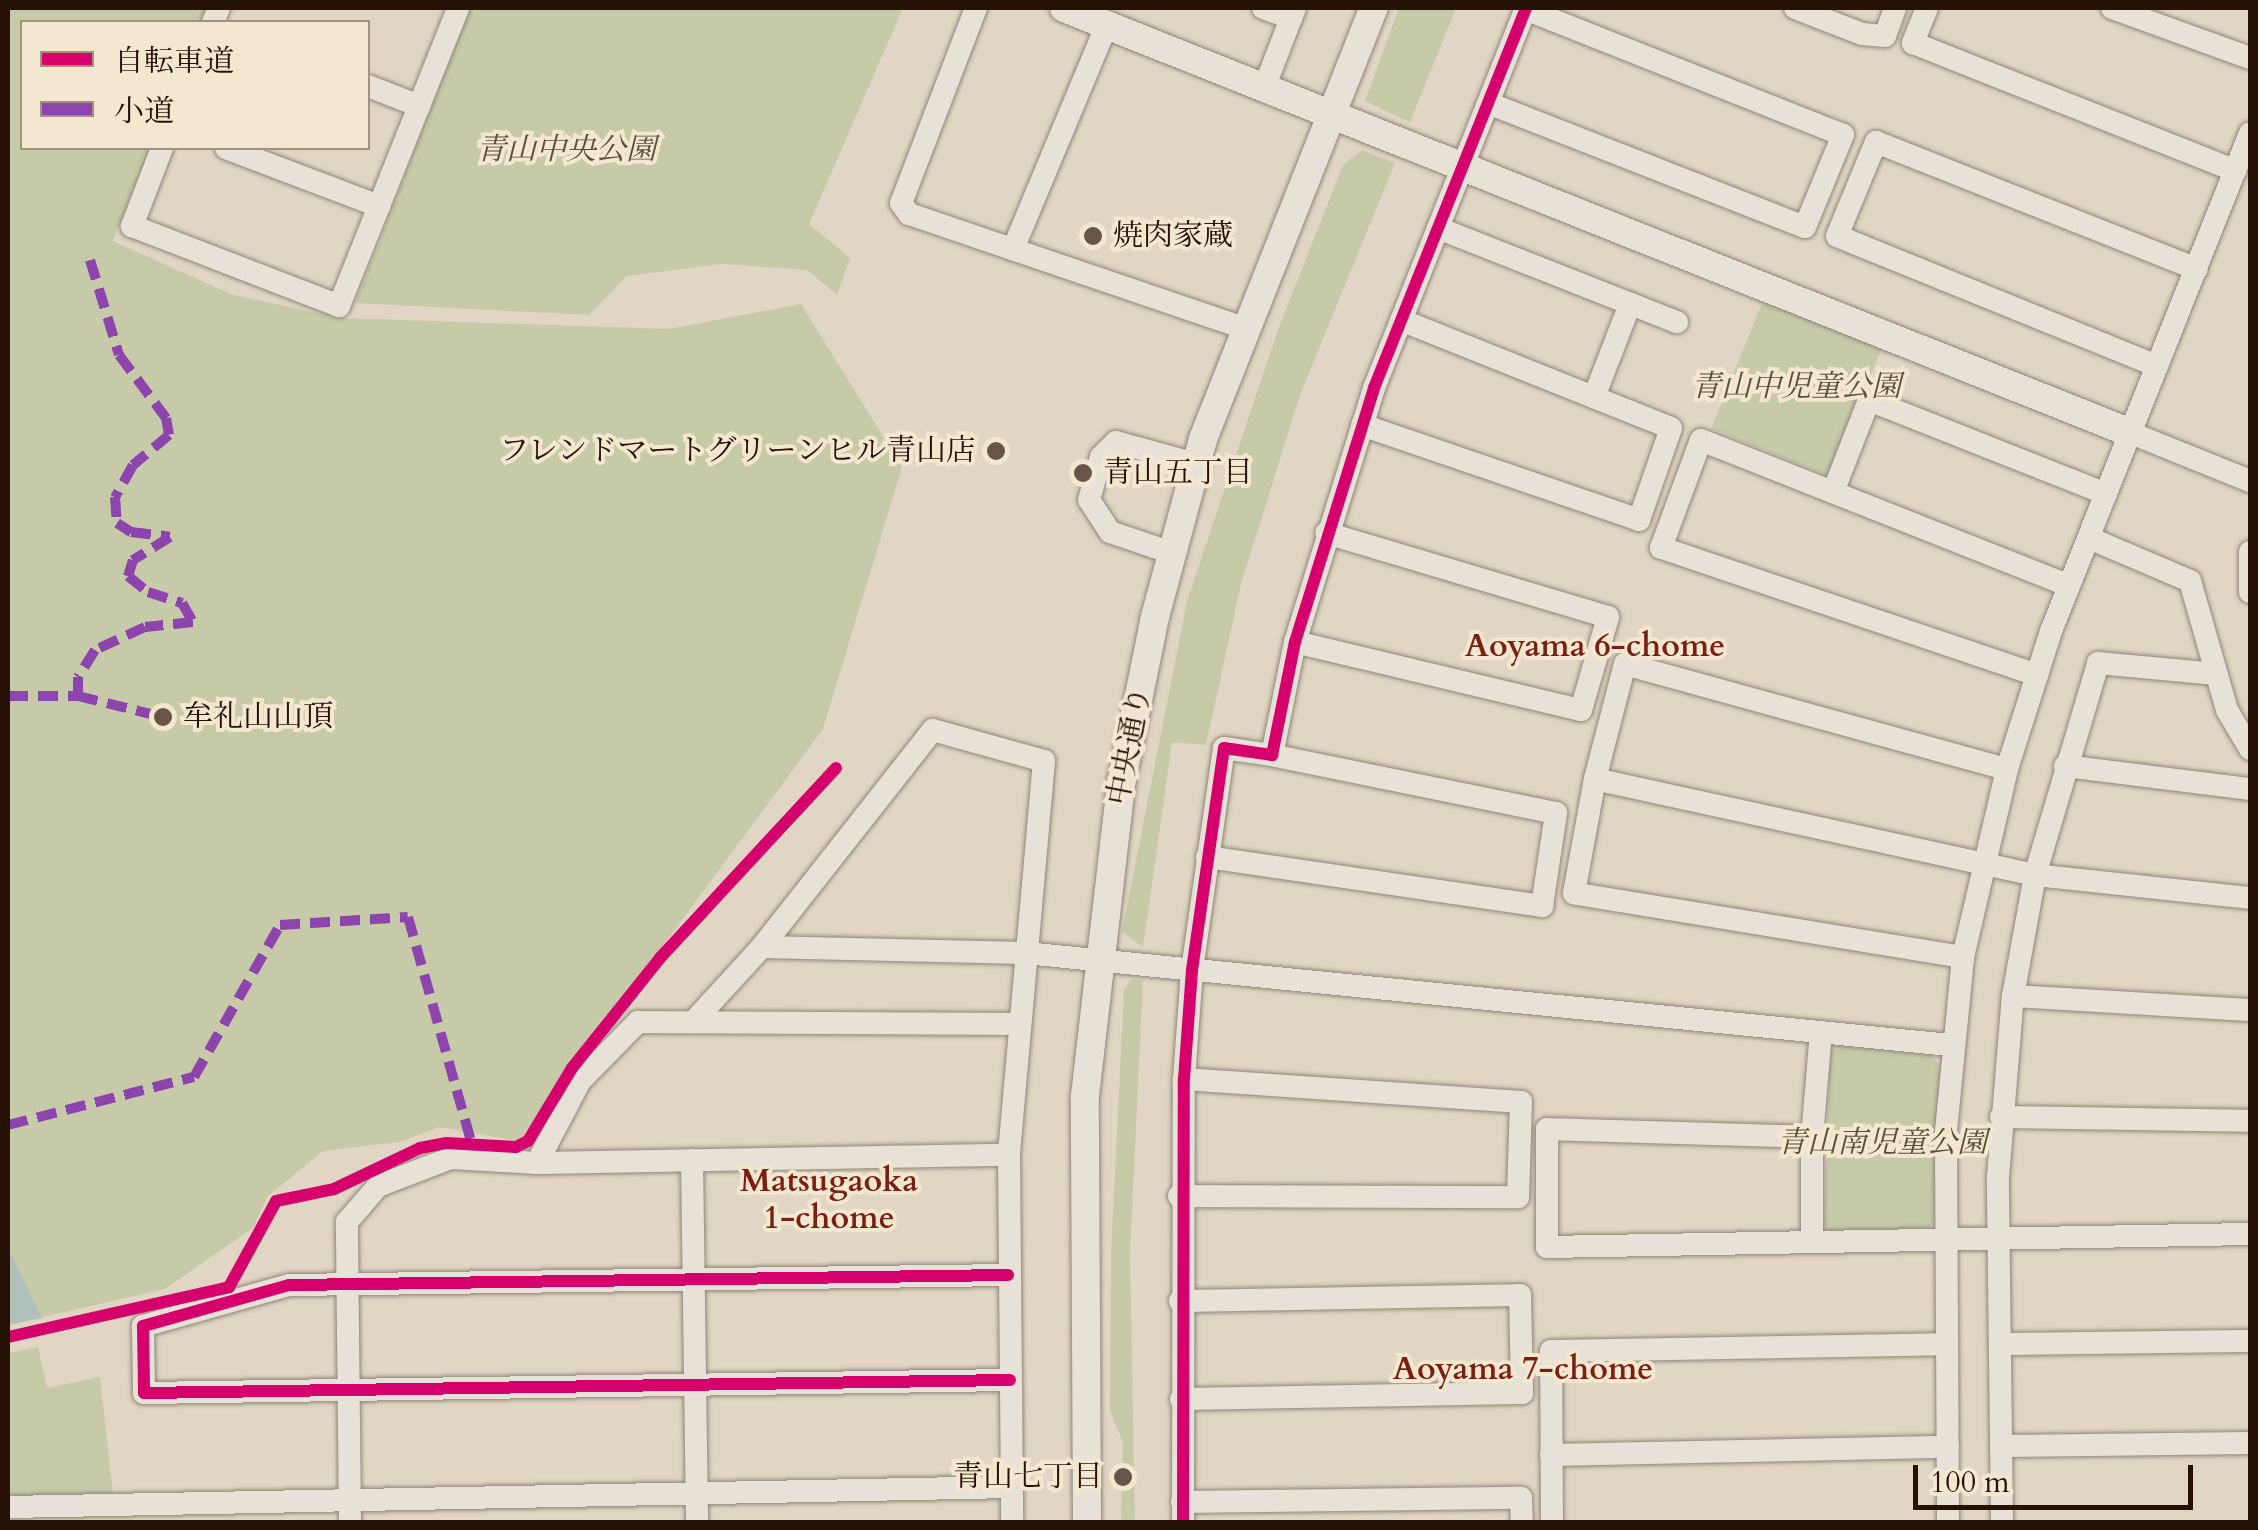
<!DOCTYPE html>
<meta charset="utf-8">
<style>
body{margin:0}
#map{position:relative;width:2258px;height:1530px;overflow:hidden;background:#e0d6c3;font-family:Cardo,"Noto Serif JP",serif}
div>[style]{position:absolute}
.green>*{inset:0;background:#c7caa8;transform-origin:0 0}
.water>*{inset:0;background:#b0c1bb}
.roads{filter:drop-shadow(0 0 2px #8f867a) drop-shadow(0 0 2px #8f867a)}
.minor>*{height:22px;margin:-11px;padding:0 11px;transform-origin:11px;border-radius:11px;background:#e7e1d7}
.tertiary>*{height:28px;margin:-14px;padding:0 14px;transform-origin:14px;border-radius:14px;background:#e7e1d7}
.quiet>*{height:10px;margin-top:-5px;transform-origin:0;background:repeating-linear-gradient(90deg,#8e44ad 0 20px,transparent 0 30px)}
.cycleway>*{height:12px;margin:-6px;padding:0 6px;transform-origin:6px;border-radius:6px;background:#d6006c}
.dots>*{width:28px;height:28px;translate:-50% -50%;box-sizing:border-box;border:5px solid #f3e7d0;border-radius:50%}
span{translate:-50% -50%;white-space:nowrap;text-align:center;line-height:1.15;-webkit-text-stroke:8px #f3e7d0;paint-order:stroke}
.park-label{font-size:30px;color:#574f37;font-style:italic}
.poi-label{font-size:30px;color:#261106}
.left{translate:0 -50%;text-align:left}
.right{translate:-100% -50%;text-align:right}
.street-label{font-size:30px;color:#261106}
.neighbourhood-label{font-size:32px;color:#7a1f14;font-weight:700}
.frame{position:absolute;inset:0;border:10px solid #261106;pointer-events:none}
.legend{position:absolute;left:20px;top:20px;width:350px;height:130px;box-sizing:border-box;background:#f3e7d0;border:2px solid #a1917f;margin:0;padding:12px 18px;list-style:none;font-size:30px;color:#261106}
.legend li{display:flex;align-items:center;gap:20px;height:50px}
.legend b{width:50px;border:2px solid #a1917f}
.scale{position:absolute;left:1913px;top:1465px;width:280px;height:45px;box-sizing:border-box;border:5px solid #261106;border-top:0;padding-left:12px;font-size:30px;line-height:35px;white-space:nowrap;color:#261106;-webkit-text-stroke:8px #f3e7d0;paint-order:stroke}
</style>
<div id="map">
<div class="green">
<div style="clip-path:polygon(8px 8px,208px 8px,201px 22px,22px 22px,22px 148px,150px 148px,113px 241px,233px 295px,342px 318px,669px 329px,801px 304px,902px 467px,823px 729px,519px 1141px,439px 1127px,400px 1142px,323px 1151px,267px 1197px,254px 1227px,165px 1289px,8px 1325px)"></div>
<div style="clip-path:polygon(470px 8px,903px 8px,809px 224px,850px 258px,837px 295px,807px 270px,721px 264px,627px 276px,589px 315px,355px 303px)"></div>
<div style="clip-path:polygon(1399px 8px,1456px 8px,1410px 122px,1365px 101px)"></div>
<div style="clip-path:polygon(1362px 150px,1395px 163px,1300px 395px,1241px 584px,1206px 745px,1172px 742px,1143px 947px,1122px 932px,1187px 601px,1279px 327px,1343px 165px)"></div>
<div style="left:1764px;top:298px;width:128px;height:141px;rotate:22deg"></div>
<div style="clip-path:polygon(1131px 979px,1143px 980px,1130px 1253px,1135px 1522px,1121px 1522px,1123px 1442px,1110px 1411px,1111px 1253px,1124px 990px)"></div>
<div style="clip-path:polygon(1838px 1045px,1930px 1055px,1941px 1066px,1936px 1221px,1926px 1230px,1830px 1232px,1824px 1224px,1830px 1052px)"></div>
<div style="clip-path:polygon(38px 1347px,47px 1388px,100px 1377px,113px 1494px,8px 1501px,8px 1353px)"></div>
</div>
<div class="water">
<div style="clip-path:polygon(8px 1248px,42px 1318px,8px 1325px)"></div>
</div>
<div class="roads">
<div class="minor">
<div style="left:976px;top:8px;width:209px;rotate:111deg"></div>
<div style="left:901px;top:203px;width:14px;rotate:54deg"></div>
<div style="left:909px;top:214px;width:354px;rotate:18.8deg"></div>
<div style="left:1263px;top:8px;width:30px;rotate:20deg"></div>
<div style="left:1795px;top:8px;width:72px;rotate:21.2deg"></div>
<div style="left:1862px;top:34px;width:23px;rotate:5deg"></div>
<div style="left:1885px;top:36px;width:30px;rotate:-70deg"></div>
<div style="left:1927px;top:8px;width:38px;rotate:112deg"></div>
<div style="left:1913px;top:43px;width:347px;rotate:21.6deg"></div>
<div style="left:2112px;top:8px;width:147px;rotate:19.9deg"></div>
<div style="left:213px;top:22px;width:15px;rotate:-67deg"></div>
<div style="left:368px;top:86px;width:55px;rotate:21.4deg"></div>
<div style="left:1264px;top:88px;width:86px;rotate:-68.8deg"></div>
<div style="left:1488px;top:103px;width:340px;rotate:21.4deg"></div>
<div style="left:1805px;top:227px;width:100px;rotate:-67.6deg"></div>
<div style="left:1843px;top:135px;width:342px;rotate:-158.4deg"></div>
<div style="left:162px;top:148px;width:84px;rotate:111deg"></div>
<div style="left:132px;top:226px;width:222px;rotate:21.1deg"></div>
<div style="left:339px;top:306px;width:321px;rotate:-68.2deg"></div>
<div style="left:226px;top:148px;width:164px;rotate:20.8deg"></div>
<div style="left:1438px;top:228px;width:257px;rotate:21.5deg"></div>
<div style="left:1013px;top:249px;width:244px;rotate:-67.3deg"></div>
<div style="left:2157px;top:366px;width:345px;rotate:-157.9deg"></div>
<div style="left:1837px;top:236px;width:102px;rotate:-67.5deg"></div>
<div style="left:1876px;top:142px;width:345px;rotate:21.6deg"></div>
<div style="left:1594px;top:397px;width:100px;rotate:-68.8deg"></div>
<div style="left:1362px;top:425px;width:293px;rotate:18.9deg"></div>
<div style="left:1639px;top:520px;width:97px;rotate:-70.8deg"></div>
<div style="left:1671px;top:428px;width:291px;rotate:-158.2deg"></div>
<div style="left:2131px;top:433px;width:128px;rotate:22deg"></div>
<div style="left:1833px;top:492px;width:99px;rotate:-68.6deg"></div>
<div style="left:1869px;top:400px;width:255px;rotate:21.6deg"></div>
<div style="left:2089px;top:538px;width:110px;rotate:23.1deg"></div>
<div style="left:2190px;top:581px;width:134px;rotate:74deg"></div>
<div style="left:2227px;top:710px;width:45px;rotate:59.5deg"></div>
<div style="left:2250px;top:552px;width:40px;rotate:90deg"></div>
<div style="left:1172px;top:553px;width:65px;rotate:-161.3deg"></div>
<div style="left:1110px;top:532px;width:38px;rotate:-123deg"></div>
<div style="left:1089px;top:500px;width:45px;rotate:-74.4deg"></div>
<div style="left:1101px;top:457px;width:21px;rotate:-45deg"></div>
<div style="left:1116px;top:442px;width:83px;rotate:15.4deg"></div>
<div style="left:1295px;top:642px;width:294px;rotate:13.4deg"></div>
<div style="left:1581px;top:710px;width:97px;rotate:-73.8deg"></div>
<div style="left:1608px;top:617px;width:294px;rotate:-163.4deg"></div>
<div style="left:2037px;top:675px;width:397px;rotate:-161.3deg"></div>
<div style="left:1661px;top:548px;width:115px;rotate:-69.7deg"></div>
<div style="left:1701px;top:440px;width:396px;rotate:21.6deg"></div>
<div style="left:2065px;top:766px;width:186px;rotate:7.1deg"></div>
<div style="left:1595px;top:779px;width:450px;rotate:12.3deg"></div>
<div style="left:2035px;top:875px;width:216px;rotate:6.1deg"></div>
<div style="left:1207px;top:857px;width:339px;rotate:8.3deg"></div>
<div style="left:1542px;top:906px;width:94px;rotate:-81.4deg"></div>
<div style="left:1556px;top:813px;width:290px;rotate:-168.5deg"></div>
<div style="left:762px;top:947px;width:263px;rotate:1.3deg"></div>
<div style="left:1025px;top:953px;width:930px;rotate:5.68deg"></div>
<div style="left:1963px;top:957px;width:394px;rotate:-170.7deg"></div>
<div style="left:1574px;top:893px;width:116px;rotate:-79.6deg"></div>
<div style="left:1595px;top:779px;width:119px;rotate:-75.4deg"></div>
<div style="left:1625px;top:664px;width:396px;rotate:15.4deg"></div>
<div style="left:2013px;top:996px;width:237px;rotate:3.4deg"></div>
<div style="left:695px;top:1020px;width:99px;rotate:-47.5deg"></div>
<div style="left:762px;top:947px;width:276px;rotate:-51.8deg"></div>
<div style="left:933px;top:730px;width:115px;rotate:15.6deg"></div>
<div style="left:1044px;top:761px;width:396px;rotate:95.1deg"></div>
<div style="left:1009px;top:1155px;width:367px;rotate:89.5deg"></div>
<div style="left:1821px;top:1032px;width:105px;rotate:94.9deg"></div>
<div style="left:1812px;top:1137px;width:265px;rotate:-178.3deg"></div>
<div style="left:1547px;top:1129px;width:118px;rotate:90deg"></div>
<div style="left:1547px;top:1247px;width:703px;rotate:-1.06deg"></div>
<div style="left:2001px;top:1117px;width:249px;rotate:0.9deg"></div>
<div style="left:692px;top:1160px;width:362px;rotate:89.2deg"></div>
<div style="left:537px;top:1163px;width:93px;rotate:-62.3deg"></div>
<div style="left:580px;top:1081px;width:83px;rotate:-45.5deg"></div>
<div style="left:638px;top:1022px;width:380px;rotate:0.3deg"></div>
<div style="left:1179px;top:1196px;width:339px;rotate:0.2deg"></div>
<div style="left:1518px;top:1197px;width:95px;rotate:-88.2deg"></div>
<div style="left:1521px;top:1102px;width:338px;rotate:-176.1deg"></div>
<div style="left:1812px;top:1240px;width:103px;rotate:-90deg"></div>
<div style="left:1008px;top:1275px;width:719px;rotate:179.2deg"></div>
<div style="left:289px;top:1285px;width:152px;rotate:164.3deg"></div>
<div style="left:143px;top:1326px;width:67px;rotate:89.1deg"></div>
<div style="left:144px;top:1393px;width:866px;rotate:-0.86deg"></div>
<div style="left:1180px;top:1301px;width:340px;rotate:-1deg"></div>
<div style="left:1520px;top:1295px;width:98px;rotate:88.8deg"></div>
<div style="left:1522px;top:1393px;width:341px;rotate:179deg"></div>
<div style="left:2000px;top:1344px;width:250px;rotate:-0.7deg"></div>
<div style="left:2001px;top:1446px;width:249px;rotate:-0.7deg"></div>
<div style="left:1551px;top:1455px;width:397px;rotate:-1.2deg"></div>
<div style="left:1182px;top:1502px;width:339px;rotate:-0.7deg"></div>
<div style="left:1521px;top:1498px;width:24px;rotate:88deg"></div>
<div style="left:8px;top:1507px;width:1003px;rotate:-1.14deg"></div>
<div style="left:350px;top:1522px;width:300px;rotate:-90.6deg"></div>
<div style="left:347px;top:1222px;width:48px;rotate:-49.3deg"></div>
<div style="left:378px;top:1186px;width:78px;rotate:-21deg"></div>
<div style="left:451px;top:1158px;width:86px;rotate:3.3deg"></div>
<div style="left:537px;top:1163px;width:472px;rotate:-1deg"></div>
<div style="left:1183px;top:1522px;width:443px;rotate:-89.9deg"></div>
<div style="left:1184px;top:1079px;width:109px;rotate:-85.8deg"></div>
<div style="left:1192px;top:970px;width:224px;rotate:-81.8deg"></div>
<div style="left:1224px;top:748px;width:49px;rotate:8.3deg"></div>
<div style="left:1272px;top:755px;width:115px;rotate:-78.5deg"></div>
<div style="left:1295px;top:642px;width:266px;rotate:-72.7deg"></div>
<div style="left:1374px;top:388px;width:409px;rotate:-68.2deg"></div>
<div style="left:1552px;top:1522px;width:171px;rotate:-90.3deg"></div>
<div style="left:1551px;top:1351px;width:396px;rotate:-1deg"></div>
<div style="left:1948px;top:1522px;width:391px;rotate:-90.3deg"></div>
<div style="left:1946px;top:1131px;width:175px;rotate:-84.4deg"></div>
<div style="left:1963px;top:957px;width:193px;rotate:-76.8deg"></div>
<div style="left:2007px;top:769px;width:145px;rotate:-72.3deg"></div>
<div style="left:2051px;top:631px;width:536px;rotate:-68.22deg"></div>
<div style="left:2002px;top:1522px;width:345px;rotate:-90.7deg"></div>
<div style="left:1998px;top:1177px;width:182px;rotate:-85.3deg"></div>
<div style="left:2013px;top:996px;width:123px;rotate:-79.7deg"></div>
<div style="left:2035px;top:875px;width:221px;rotate:-73.4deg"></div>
<div style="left:2098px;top:663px;width:119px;rotate:5.3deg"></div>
</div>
<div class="tertiary">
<div style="left:1064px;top:8px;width:1149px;rotate:21.72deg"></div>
<div style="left:1087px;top:1522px;width:426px;rotate:-90.3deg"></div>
<div style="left:1085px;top:1096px;width:314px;rotate:-83.4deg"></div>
<div style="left:1121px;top:784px;width:170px;rotate:-78.5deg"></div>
<div style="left:1155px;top:617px;width:184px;rotate:-74.9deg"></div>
<div style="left:1203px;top:439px;width:464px;rotate:-68.4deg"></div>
</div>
</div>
<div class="quiet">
<div style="left:90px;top:260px;width:99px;rotate:73deg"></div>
<div style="left:119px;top:355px;width:79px;rotate:53.3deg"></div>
<div style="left:166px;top:418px;width:17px;rotate:80deg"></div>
<div style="left:169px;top:435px;width:47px;rotate:140.2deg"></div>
<div style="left:133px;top:465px;width:37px;rotate:119deg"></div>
<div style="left:115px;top:497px;width:26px;rotate:86deg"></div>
<div style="left:117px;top:523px;width:17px;rotate:33deg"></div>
<div style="left:131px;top:532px;width:39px;rotate:7deg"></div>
<div style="left:170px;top:537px;width:44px;rotate:148.1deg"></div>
<div style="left:133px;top:560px;width:17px;rotate:107deg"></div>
<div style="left:128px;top:576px;width:26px;rotate:39deg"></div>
<div style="left:148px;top:592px;width:36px;rotate:18deg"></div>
<div style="left:182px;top:603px;width:22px;rotate:60deg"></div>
<div style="left:193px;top:622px;width:48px;rotate:174.1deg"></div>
<div style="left:145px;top:627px;width:55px;rotate:155.3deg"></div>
<div style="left:95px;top:650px;width:32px;rotate:122deg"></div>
<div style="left:78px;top:677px;width:19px;rotate:90deg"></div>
<div style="left:78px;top:696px;width:88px;rotate:13.9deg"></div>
<div style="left:8px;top:696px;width:70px"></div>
<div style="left:8px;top:1125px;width:192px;rotate:-14.5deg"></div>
<div style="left:194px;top:1077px;width:175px;rotate:-60.5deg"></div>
<div style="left:280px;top:925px;width:128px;rotate:-3.6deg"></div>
<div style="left:408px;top:917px;width:236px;rotate:74.3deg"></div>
</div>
<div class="cycleway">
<div style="left:1008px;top:1275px;width:719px;rotate:179.2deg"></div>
<div style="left:289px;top:1285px;width:152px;rotate:164.3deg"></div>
<div style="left:143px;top:1326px;width:67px;rotate:89.1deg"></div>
<div style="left:144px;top:1393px;width:866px;rotate:-0.86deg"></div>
<div style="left:8px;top:1337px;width:227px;rotate:-12.7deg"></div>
<div style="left:229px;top:1287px;width:98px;rotate:-61.3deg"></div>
<div style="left:276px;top:1201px;width:59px;rotate:-11.7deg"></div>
<div style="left:334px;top:1189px;width:95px;rotate:-25.5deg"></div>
<div style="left:420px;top:1148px;width:26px;rotate:-11deg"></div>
<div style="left:446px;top:1143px;width:70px;rotate:3.3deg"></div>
<div style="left:516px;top:1147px;width:13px;rotate:-27deg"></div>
<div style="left:528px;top:1141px;width:85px;rotate:-58.9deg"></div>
<div style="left:572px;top:1068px;width:141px;rotate:-51.3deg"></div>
<div style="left:660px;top:958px;width:259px;rotate:-47.2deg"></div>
<div style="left:1183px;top:1522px;width:443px;rotate:-89.9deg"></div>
<div style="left:1184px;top:1079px;width:109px;rotate:-85.8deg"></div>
<div style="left:1192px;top:970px;width:224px;rotate:-81.8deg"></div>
<div style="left:1224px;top:748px;width:49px;rotate:8.3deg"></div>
<div style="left:1272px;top:755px;width:115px;rotate:-78.5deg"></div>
<div style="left:1295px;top:642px;width:266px;rotate:-72.7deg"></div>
<div style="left:1374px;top:388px;width:409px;rotate:-68.2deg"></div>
</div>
<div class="dots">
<div style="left:1093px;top:236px;background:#675648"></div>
<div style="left:996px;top:451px;background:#675648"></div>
<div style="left:1083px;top:473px;background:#675648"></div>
<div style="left:163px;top:717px;background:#675648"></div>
<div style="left:1123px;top:1477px;background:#675648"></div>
</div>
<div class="park-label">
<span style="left:566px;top:150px">青山中央公園</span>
<span style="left:1796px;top:387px">青山中児童公園</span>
<span style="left:1882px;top:1143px">青山南児童公園</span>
</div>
<div class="poi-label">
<span class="left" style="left:1113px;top:236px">焼肉家蔵</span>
<span class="right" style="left:976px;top:451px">フレンドマートグリーンヒル青山店</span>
<span class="left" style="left:1103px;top:473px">青山五丁目</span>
<span class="left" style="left:183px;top:717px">牟礼山山頂</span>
<span class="right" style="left:1103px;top:1477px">青山七丁目</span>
</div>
<div class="street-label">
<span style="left:1130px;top:746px;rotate:-79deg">中央通り</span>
</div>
<div class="neighbourhood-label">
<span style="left:1595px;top:646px">Aoyama 6-chome</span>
<span style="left:829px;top:1200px">Matsugaoka<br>1-chome</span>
<span style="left:1523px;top:1369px">Aoyama 7-chome</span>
</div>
<div class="frame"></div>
<ul class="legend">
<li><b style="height:12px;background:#d6006c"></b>自転車道</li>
<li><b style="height:12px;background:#8e44ad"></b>小道</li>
</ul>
<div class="scale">100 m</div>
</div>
